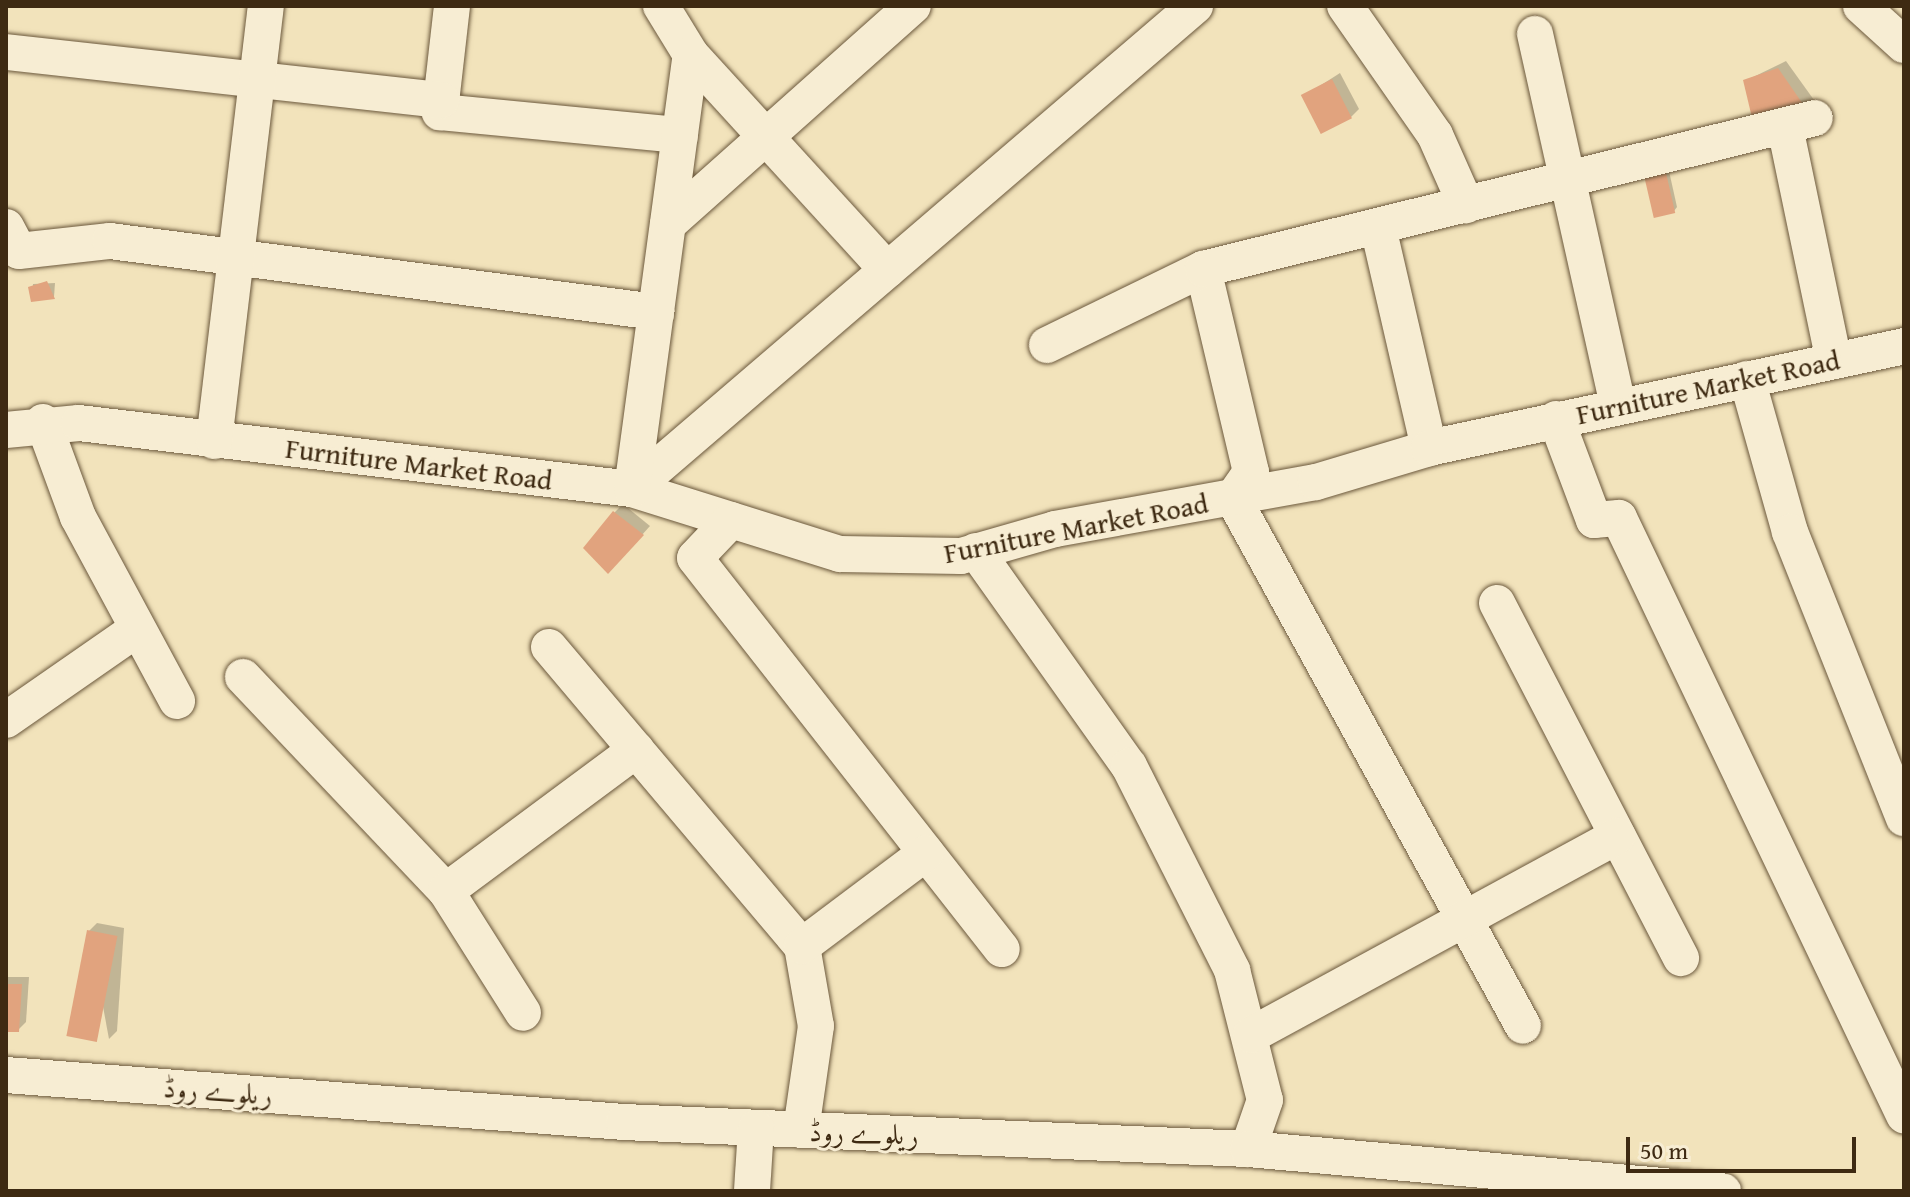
<!DOCTYPE html>
<meta charset="utf-8">
<style>
body{margin:0}
#map{position:relative;width:1910px;height:1197px;overflow:hidden;background:#f2e3bb;font-family:"Gentium Book Plus",Amiri,serif}
div>[style]{position:absolute}
.shadow>*{inset:0;background:#0003}
.building>*{inset:0;background:#e1a37e;transform-origin:0 0}
.roads{filter:drop-shadow(0 0 2px #6b583c) drop-shadow(0 0 2px #6b583c)}
.minor>*{height:36px;margin:-18px;padding:0 18px;transform-origin:18px;border-radius:18px;background:#f7edd3}
span{translate:-50% -50%;white-space:nowrap;text-align:center;line-height:1.15;-webkit-text-stroke:6px #f7edd3;paint-order:stroke}
.street-label{font-size:28px;color:#3e2a12}
.frame{position:absolute;inset:0;border:8px solid #3e2a12;pointer-events:none}
.scale{position:absolute;left:1626px;top:1137px;width:230px;height:36px;box-sizing:border-box;border:4px solid #3e2a12;border-top:0;padding-left:10px;font-size:24px;line-height:28px;white-space:nowrap;color:#3e2a12;-webkit-text-stroke:6px #f7edd3;paint-order:stroke}
</style>
<div id="map">
<div class="shadow">
<div style="clip-path:polygon(1786px 61px,1814px 100px,1806px 108px,1745px 81px)"></div>
<div style="clip-path:polygon(1340px 73px,1359px 109px,1351px 117px,1304px 96px)"></div>
<div style="clip-path:polygon(1669px 171px,1677px 207px,1674px 211px,1647px 180px)"></div>
<div style="clip-path:polygon(55px 283px,54px 297px,32px 300px,33px 284px)"></div>
<div style="clip-path:polygon(623px 504px,650px 526px,616px 564px,615px 512px)"></div>
<div style="clip-path:polygon(97px 923px,124px 928px,117px 1031px,109px 1039px,89px 931px)"></div>
<div style="clip-path:polygon(6px 977px,29px 977px,26px 1022px,18px 1030px,6px 1030px)"></div>
</div>
<div class="building">
<div style="clip-path:polygon(1778px 68px,1807px 110px,1753px 122px,1743px 80px)"></div>
<div style="left:1332px;top:79px;width:44px;height:35px;rotate:63deg"></div>
<div style="left:1666px;top:173px;width:41px;height:22px;rotate:77deg"></div>
<div style="clip-path:polygon(47px 281px,55px 299px,31px 302px,28px 287px)"></div>
<div style="clip-path:polygon(613px 511px,644px 535px,608px 574px,583px 548px)"></div>
<div style="left:87px;top:930px;width:31px;height:108px;rotate:11deg"></div>
<div style="clip-path:polygon(6px 984px,22px 984px,19px 1032px,6px 1032px)"></div>
</div>
<div class="roads">
<div class="minor">
<div style="left:452px;top:6px;width:107px;rotate:96.5deg"></div>
<div style="left:440px;top:112px;width:241px;rotate:5.5deg"></div>
<div style="left:661px;top:6px;width:57px;rotate:58.5deg"></div>
<div style="left:691px;top:55px;width:291px;rotate:47.6deg"></div>
<div style="left:1345px;top:6px;width:157px;rotate:55.1deg"></div>
<div style="left:1435px;top:135px;width:77px;rotate:66.1deg"></div>
<div style="left:1861px;top:6px;width:58px;rotate:42.2deg"></div>
<div style="left:1535px;top:34px;width:381px;rotate:77.4deg"></div>
<div style="left:6px;top:52px;width:438px;rotate:6.3deg"></div>
<div style="left:1785px;top:127px;width:239px;rotate:78.2deg"></div>
<div style="left:668px;top:224px;width:328px;rotate:-41.7deg"></div>
<div style="left:6px;top:227px;width:27px;rotate:62deg"></div>
<div style="left:19px;top:251px;width:92px;rotate:-6.3deg"></div>
<div style="left:110px;top:241px;width:551px;rotate:7.41deg"></div>
<div style="left:1378px;top:227px;width:227px;rotate:77deg"></div>
<div style="left:1203px;top:269px;width:209px;rotate:76.7deg"></div>
<div style="left:1251px;top:472px;width:32px;rotate:125deg"></div>
<div style="left:1233px;top:498px;width:602px;rotate:61.22deg"></div>
<div style="left:1047px;top:345px;width:174px;rotate:-26deg"></div>
<div style="left:1203px;top:269px;width:630px;rotate:-13.86deg"></div>
<div style="left:1747px;top:379px;width:159px;rotate:74.3deg"></div>
<div style="left:1790px;top:532px;width:308px;rotate:68.3deg"></div>
<div style="left:1556px;top:419px;width:108px;rotate:69.4deg"></div>
<div style="left:1594px;top:520px;width:25px;rotate:-5deg"></div>
<div style="left:1619px;top:518px;width:662px;rotate:64.48deg"></div>
<div style="left:43px;top:422px;width:101px;rotate:69.8deg"></div>
<div style="left:78px;top:517px;width:209px;rotate:61.7deg"></div>
<div style="left:6px;top:430px;width:73px;rotate:-5.5deg"></div>
<div style="left:79px;top:423px;width:557px;rotate:6.81deg"></div>
<div style="left:632px;top:489px;width:218px;rotate:17.4deg"></div>
<div style="left:840px;top:554px;width:121px;rotate:0.9deg"></div>
<div style="left:961px;top:556px;width:98px;rotate:-16deg"></div>
<div style="left:1055px;top:529px;width:265px;rotate:-10.2deg"></div>
<div style="left:1316px;top:482px;width:118px;rotate:-16.7deg"></div>
<div style="left:1429px;top:448px;width:486px;rotate:-12.1deg"></div>
<div style="left:214px;top:441px;width:438px;rotate:-83.2deg"></div>
<div style="left:632px;top:489px;width:742px;rotate:-40.63deg"></div>
<div style="left:632px;top:489px;width:438px;rotate:-82.3deg"></div>
<div style="left:731px;top:520px;width:52px;rotate:133.5deg"></div>
<div style="left:695px;top:558px;width:497px;rotate:51.9deg"></div>
<div style="left:976px;top:551px;width:264px;rotate:54.6deg"></div>
<div style="left:1129px;top:766px;width:229px;rotate:63.2deg"></div>
<div style="left:1232px;top:970px;width:134px;rotate:75.8deg"></div>
<div style="left:1265px;top:1100px;width:52px;rotate:109.1deg"></div>
<div style="left:1497px;top:603px;width:400px;rotate:62.6deg"></div>
<div style="left:549px;top:647px;width:392px;rotate:49.8deg"></div>
<div style="left:802px;top:946px;width:81px;rotate:80.1deg"></div>
<div style="left:816px;top:1026px;width:105px;rotate:98.2deg"></div>
<div style="left:243px;top:677px;width:295px;rotate:46.5deg"></div>
<div style="left:446px;top:891px;width:144px;rotate:57.7deg"></div>
<div style="left:6px;top:720px;width:160px;rotate:-34.8deg"></div>
<div style="left:446px;top:891px;width:237px;rotate:-36.6deg"></div>
<div style="left:802px;top:946px;width:155px;rotate:-36.9deg"></div>
<div style="left:1251px;top:1035px;width:417px;rotate:-28.5deg"></div>
<div style="left:6px;top:1075px;width:620px;rotate:4.35deg"></div>
<div style="left:624px;top:1122px;width:625px;rotate:2.48deg"></div>
<div style="left:1248px;top:1149px;width:477px;rotate:5.1deg"></div>
<div style="left:752px;top:1191px;width:63px;rotate:-86.4deg"></div>
</div>
</div>
<div class="street-label">
<span style="left:1708px;top:387px;rotate:-12deg">Furniture Market Road</span>
<span style="left:419px;top:464px;rotate:7deg">Furniture Market Road</span>
<span style="left:1076px;top:528px;rotate:-11deg">Furniture Market Road</span>
<span style="left:218px;top:1091px;rotate:4deg">ریلوے روڈ</span>
<span style="left:864px;top:1133px;rotate:2deg">ریلوے روڈ</span>
</div>
<div class="frame"></div>
<div class="scale">50 m</div>
</div>
